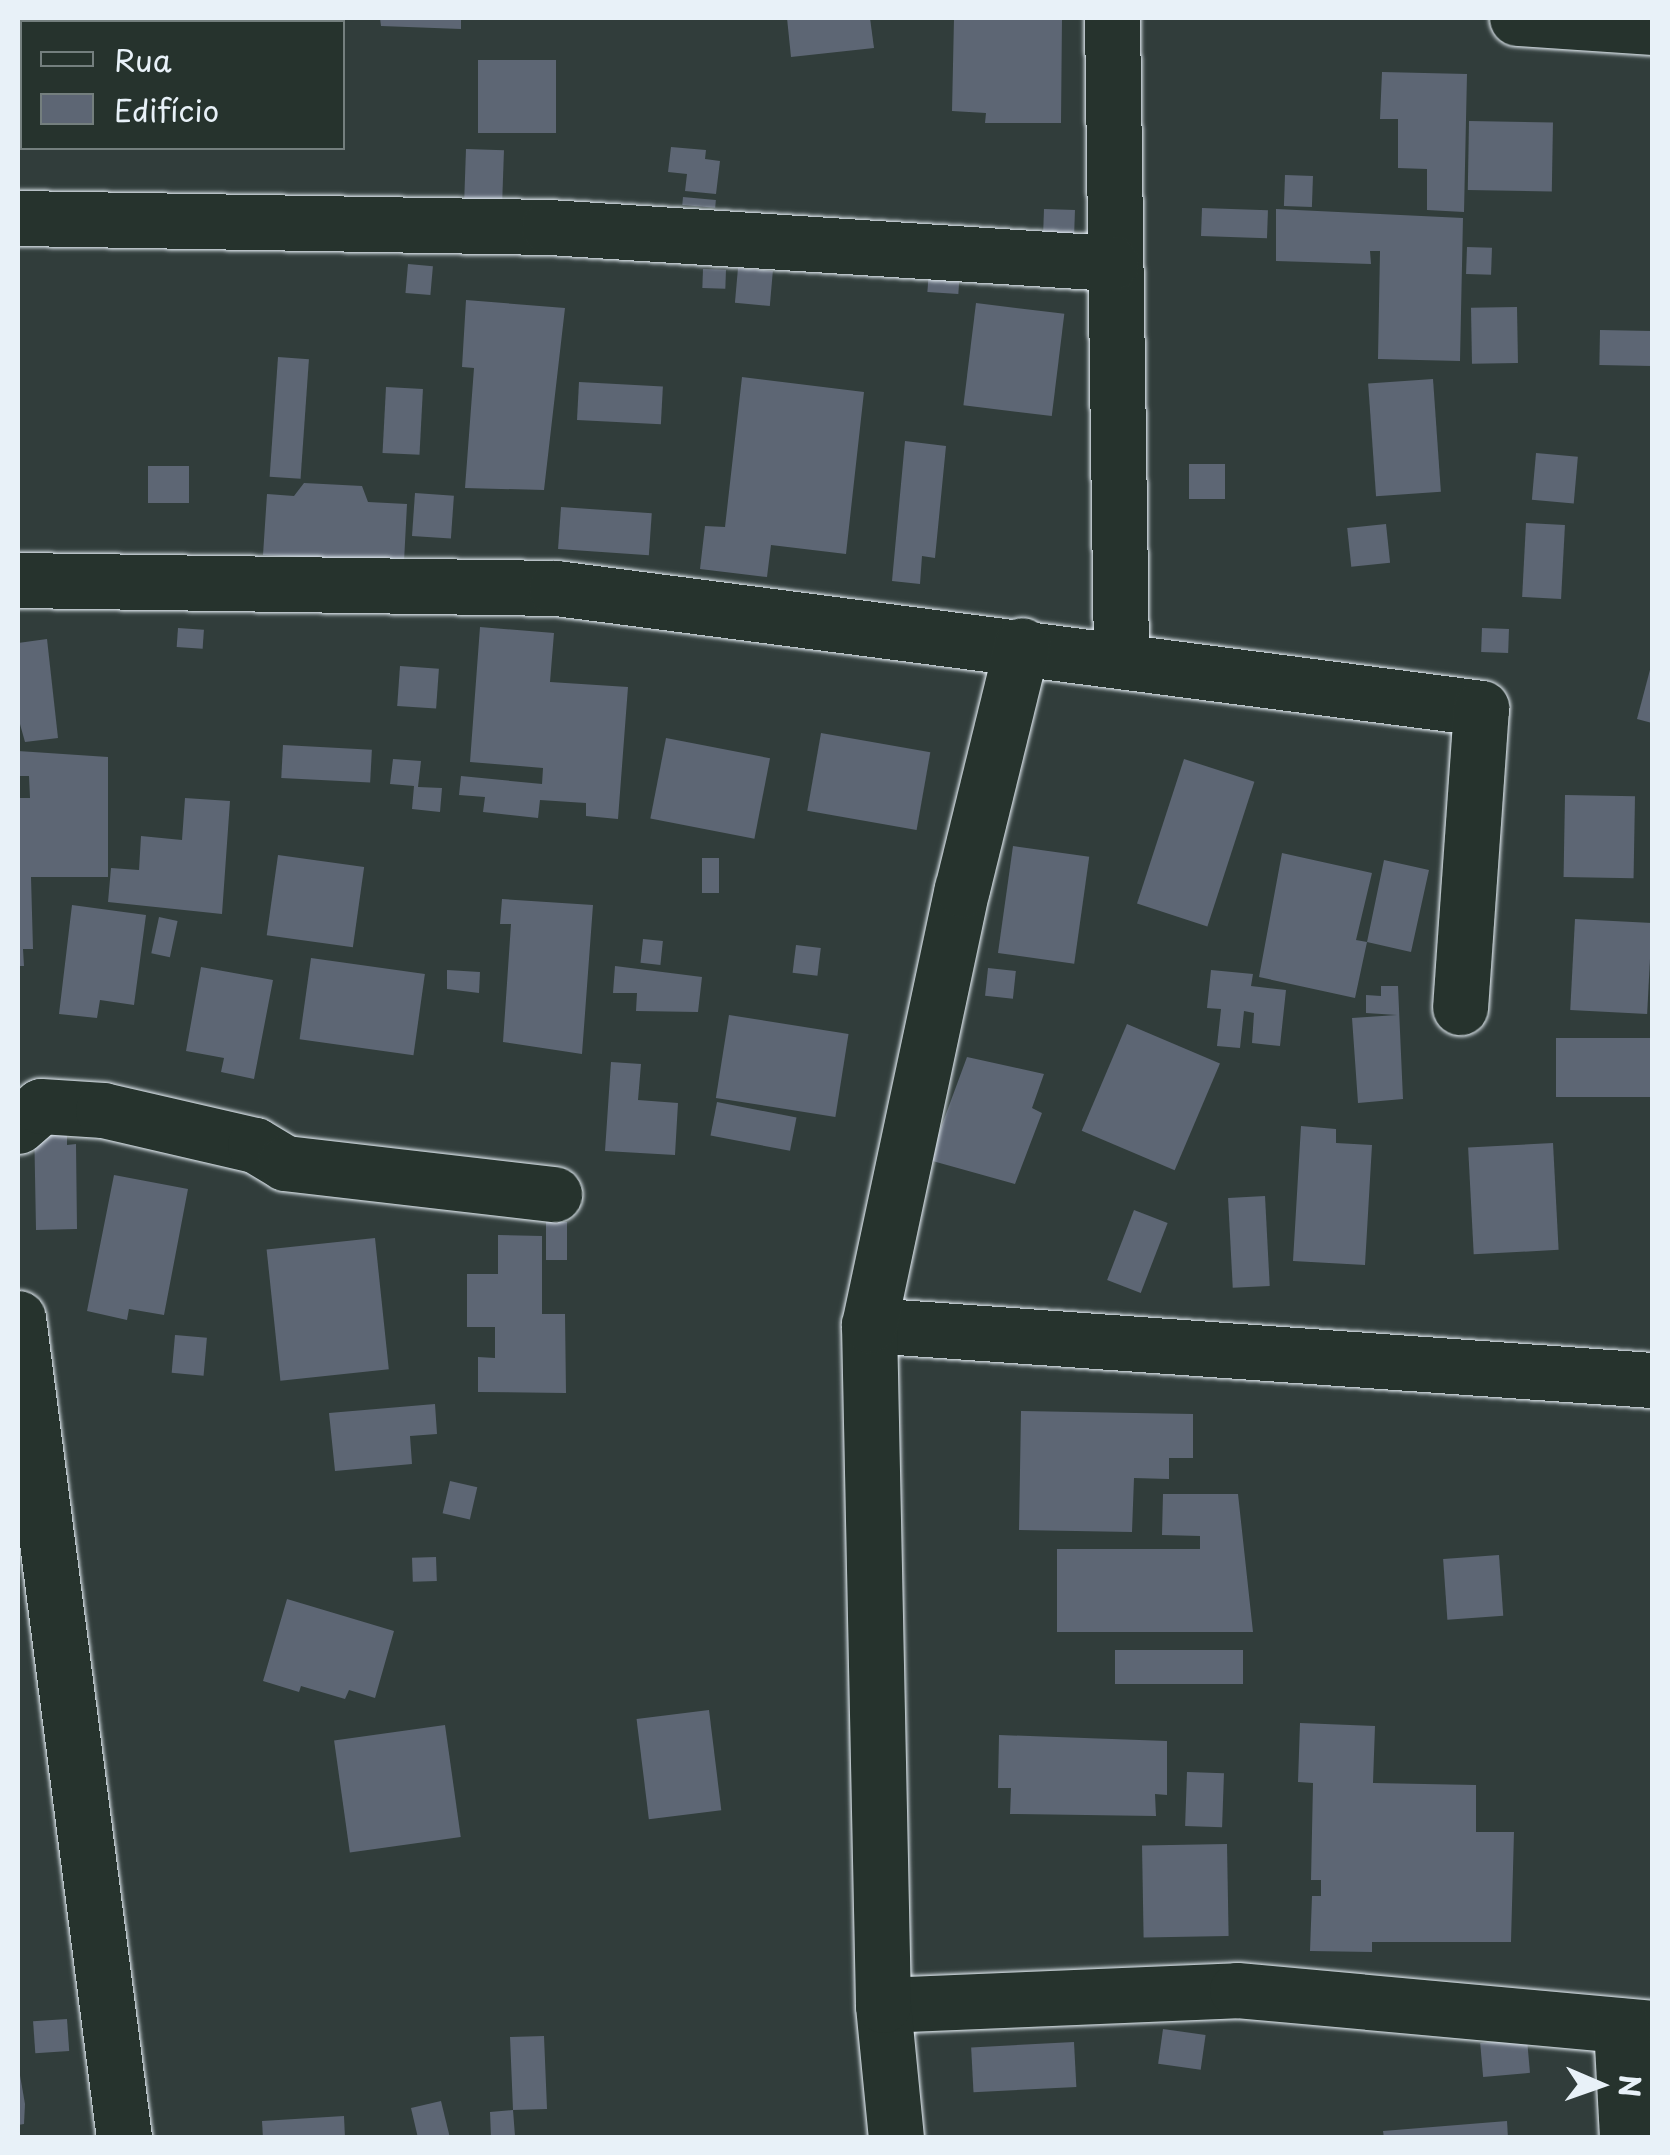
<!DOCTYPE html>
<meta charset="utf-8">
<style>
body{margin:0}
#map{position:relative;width:1670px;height:2155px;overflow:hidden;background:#313d3b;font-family:"Playpen Sans",sans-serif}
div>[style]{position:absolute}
.building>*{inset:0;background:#5d6674;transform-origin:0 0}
.roads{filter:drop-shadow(0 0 2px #e8f1f8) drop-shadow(0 0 2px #e8f1f8)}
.minor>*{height:55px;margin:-27.5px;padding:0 27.5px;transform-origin:27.5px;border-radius:27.5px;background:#26332d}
span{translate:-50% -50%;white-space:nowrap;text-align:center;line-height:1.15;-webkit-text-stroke:9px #26332d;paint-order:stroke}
.frame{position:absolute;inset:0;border:20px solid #e8f1f8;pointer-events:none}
.legend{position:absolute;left:20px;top:20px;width:325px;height:130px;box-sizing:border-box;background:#26332d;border:2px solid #747f7e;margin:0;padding:12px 18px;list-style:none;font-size:30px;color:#e8f1f8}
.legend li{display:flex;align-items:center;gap:20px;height:50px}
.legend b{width:50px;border:2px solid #747f7e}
.north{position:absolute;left:1550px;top:2035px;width:100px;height:100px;-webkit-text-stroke:8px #26332d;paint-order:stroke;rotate:92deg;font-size:28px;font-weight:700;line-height:40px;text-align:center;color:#e8f1f8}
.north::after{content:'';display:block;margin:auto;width:35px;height:45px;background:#e8f1f8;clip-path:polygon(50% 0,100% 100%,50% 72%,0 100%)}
</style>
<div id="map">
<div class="building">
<div style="clip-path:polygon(71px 18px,164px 18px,70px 22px)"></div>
<div style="clip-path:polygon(193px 18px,298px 18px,193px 22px)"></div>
<div style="clip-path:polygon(380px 18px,461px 18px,461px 29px,381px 26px)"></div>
<div style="clip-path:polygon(787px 18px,870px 18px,874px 48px,791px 57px)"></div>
<div style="clip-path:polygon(954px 18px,1062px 18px,1061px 123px,985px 123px,986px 113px,952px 111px)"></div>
<div style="left:478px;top:60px;width:78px;height:73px"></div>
<div style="clip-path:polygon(1382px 72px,1467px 74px,1464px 212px,1427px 210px,1427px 169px,1398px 168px,1398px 119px,1380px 119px)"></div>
<div style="left:1469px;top:121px;width:84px;height:69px;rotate:1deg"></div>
<div style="clip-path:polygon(671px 147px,706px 150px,705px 159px,720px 161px,716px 194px,685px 191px,687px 174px,668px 172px)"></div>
<div style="left:466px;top:149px;width:38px;height:52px;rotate:2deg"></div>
<div style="left:1285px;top:175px;width:28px;height:31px;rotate:2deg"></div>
<div style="left:683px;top:197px;width:33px;height:8px;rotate:5deg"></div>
<div style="left:1202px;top:208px;width:66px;height:28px;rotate:2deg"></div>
<div style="left:1044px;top:209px;width:31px;height:32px;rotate:2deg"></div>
<div style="clip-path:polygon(1276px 209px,1463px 218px,1460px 361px,1378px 359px,1380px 251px,1370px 251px,1371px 264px,1276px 261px)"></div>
<div style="left:1467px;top:247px;width:25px;height:27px;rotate:2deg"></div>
<div style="left:408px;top:264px;width:25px;height:29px;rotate:5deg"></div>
<div style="left:738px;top:268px;width:35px;height:35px;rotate:5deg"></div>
<div style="left:703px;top:269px;width:23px;height:19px;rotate:2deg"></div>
<div style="left:929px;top:269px;width:31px;height:23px;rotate:4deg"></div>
<div style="clip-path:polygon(466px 300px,565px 308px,544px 490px,465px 488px,474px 368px,462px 367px)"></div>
<div style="left:976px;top:303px;width:89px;height:103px;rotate:7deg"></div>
<div style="left:1517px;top:307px;width:56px;height:46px;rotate:89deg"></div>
<div style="left:1600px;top:330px;width:52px;height:35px;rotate:1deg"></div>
<div style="left:278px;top:357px;width:31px;height:120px;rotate:4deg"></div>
<div style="clip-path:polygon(742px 377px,864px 392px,846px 554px,771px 545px,767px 577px,700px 569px,705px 526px,725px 527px)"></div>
<div style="left:1433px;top:379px;width:113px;height:65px;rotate:86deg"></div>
<div style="left:579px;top:382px;width:84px;height:38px;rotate:3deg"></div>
<div style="left:386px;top:387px;width:37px;height:66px;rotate:3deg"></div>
<div style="clip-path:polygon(905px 441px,946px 446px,935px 558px,922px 556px,920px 584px,892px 581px)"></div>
<div style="left:1536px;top:453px;width:42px;height:47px;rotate:5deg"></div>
<div style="left:1225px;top:464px;width:35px;height:36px;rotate:90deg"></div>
<div style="left:148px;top:466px;width:41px;height:37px"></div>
<div style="clip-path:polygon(304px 483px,362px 486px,368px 502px,407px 504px,404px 562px,263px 555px,267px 494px,294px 496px)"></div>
<div style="left:415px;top:493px;width:39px;height:43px;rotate:4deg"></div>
<div style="left:561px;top:507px;width:91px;height:42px;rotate:4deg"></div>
<div style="left:1526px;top:523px;width:39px;height:74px;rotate:3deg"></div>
<div style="left:1386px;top:524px;width:39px;height:39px;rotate:84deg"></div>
<div style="clip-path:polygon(480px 627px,554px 633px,550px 682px,628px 687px,618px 819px,586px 816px,586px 803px,540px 800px,538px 818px,483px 812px,485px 797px,459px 795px,461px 776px,542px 784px,543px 768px,470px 762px)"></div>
<div style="left:178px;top:628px;width:26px;height:19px;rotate:4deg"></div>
<div style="left:1482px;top:628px;width:27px;height:24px;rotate:2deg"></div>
<div style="clip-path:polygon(47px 639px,58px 738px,25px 742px,18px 717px,18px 643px)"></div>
<div style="left:400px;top:666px;width:39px;height:40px;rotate:4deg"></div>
<div style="clip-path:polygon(1651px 666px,1652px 666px,1652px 723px,1637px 719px)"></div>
<div style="left:821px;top:733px;width:111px;height:79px;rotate:10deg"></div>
<div style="left:666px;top:738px;width:106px;height:82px;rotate:11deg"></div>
<div style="left:283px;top:745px;width:89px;height:33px;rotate:3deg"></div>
<div style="clip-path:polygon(18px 751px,108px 757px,108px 877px,31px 877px,33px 949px,23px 949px,24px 966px,18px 966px,18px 798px,30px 798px,29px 776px,18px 776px)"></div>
<div style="clip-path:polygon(393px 759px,421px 761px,418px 787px,442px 788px,440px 812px,412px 809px,414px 786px,390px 784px)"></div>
<div style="left:1184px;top:759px;width:74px;height:152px;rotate:18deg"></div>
<div style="left:1565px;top:795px;width:70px;height:82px;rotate:1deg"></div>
<div style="clip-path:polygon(185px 798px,230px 801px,222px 914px,108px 902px,111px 868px,139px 870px,141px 836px,182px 840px)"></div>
<div style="left:1013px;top:846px;width:77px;height:108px;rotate:8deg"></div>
<div style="clip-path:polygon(1282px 853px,1372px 873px,1356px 940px,1367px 942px,1384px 860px,1429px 870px,1411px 952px,1367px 942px,1355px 998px,1259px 977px)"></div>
<div style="left:278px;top:855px;width:87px;height:81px;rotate:8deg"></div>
<div style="left:702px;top:858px;width:17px;height:35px"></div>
<div style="clip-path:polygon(502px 899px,593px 905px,582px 1054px,503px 1042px,511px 924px,500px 924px)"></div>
<div style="clip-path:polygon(72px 905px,146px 915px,134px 1005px,100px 1000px,97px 1018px,59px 1014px)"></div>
<div style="left:159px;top:917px;width:19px;height:37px;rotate:12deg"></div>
<div style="left:1575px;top:919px;width:77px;height:91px;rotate:3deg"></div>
<div style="left:643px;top:939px;width:20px;height:24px;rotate:6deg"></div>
<div style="left:796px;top:945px;width:25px;height:28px;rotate:7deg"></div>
<div style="left:311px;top:958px;width:115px;height:82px;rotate:8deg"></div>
<div style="clip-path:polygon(615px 966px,702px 977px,698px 1012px,636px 1011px,637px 993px,613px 993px)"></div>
<div style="clip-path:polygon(201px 967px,273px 980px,254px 1079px,221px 1072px,224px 1058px,186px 1051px)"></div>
<div style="left:988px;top:968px;width:28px;height:28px;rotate:6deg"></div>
<div style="clip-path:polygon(447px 970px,480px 972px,479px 993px,447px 989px)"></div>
<div style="clip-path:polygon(1211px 970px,1253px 974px,1251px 986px,1286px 990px,1280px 1046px,1252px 1043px,1254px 1013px,1244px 1011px,1240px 1048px,1217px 1046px,1221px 1009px,1207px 1008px)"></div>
<div style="clip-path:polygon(1381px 986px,1398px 986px,1403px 1099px,1358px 1103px,1352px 1018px,1397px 1015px,1366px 1013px,1366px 995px,1381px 996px)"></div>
<div style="left:729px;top:1015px;width:121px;height:84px;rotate:9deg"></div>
<div style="left:1127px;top:1024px;width:101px;height:116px;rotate:23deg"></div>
<div style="left:1652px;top:1038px;width:59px;height:96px;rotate:90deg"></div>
<div style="clip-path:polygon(967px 1057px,1044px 1074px,1032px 1108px,1042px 1113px,1015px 1184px,929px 1160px)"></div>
<div style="clip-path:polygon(611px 1062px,641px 1064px,638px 1100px,678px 1103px,675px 1155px,605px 1151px)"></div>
<div style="left:717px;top:1102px;width:81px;height:34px;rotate:11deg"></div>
<div style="clip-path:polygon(67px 1120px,67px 1145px,76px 1144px,77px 1229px,36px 1230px,34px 1121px)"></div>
<div style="clip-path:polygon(1301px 1126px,1336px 1129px,1336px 1143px,1372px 1145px,1365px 1265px,1293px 1261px)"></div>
<div style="left:1553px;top:1143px;width:107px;height:85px;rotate:87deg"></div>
<div style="clip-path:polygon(114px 1175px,188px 1189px,164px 1315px,129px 1309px,127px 1320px,87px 1311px)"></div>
<div style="left:1265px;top:1196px;width:90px;height:37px;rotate:87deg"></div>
<div style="left:1134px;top:1210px;width:36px;height:75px;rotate:21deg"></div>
<div style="left:546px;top:1222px;width:21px;height:38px"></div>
<div style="clip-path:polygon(498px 1235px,542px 1236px,542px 1314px,565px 1314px,566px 1393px,478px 1392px,478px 1357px,495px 1358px,495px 1327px,467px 1327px,467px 1274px,498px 1274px)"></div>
<div style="left:375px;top:1238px;width:132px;height:109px;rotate:84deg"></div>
<div style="left:175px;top:1335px;width:32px;height:38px;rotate:5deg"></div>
<div style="clip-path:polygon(435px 1404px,437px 1434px,410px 1436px,412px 1464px,335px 1471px,329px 1413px)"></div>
<div style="clip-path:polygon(1021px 1411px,1193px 1414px,1193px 1458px,1169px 1458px,1169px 1479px,1134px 1478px,1132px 1532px,1019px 1530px)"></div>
<div style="left:450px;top:1481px;width:28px;height:33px;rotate:13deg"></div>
<div style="clip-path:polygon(1163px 1494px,1238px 1494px,1253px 1632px,1057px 1632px,1057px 1549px,1200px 1549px,1200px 1536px,1162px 1535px)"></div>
<div style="left:1499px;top:1555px;width:61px;height:56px;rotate:86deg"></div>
<div style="left:436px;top:1557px;width:24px;height:24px;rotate:88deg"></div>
<div style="clip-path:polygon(287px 1599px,394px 1631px,375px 1698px,349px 1690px,345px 1699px,301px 1686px,299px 1692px,263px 1681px)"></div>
<div style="left:1115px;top:1650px;width:128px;height:34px"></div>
<div style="left:709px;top:1710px;width:101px;height:73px;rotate:83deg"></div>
<div style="clip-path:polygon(1300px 1723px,1375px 1726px,1373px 1783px,1476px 1785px,1476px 1832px,1514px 1832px,1511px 1942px,1372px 1942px,1372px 1952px,1310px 1951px,1312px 1896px,1321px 1896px,1321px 1880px,1311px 1880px,1313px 1783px,1298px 1782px)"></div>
<div style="left:445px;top:1725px;width:113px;height:112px;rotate:82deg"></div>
<div style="clip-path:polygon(999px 1735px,1167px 1741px,1167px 1795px,1155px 1794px,1156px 1816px,1010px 1814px,1011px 1788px,998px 1788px)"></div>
<div style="left:1187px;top:1772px;width:37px;height:54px;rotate:2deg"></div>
<div style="left:1227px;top:1844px;width:92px;height:85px;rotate:89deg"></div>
<div style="left:67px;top:2019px;width:32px;height:34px;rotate:86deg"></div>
<div style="left:1163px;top:2029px;width:43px;height:35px;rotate:8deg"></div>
<div style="clip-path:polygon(544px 2036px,547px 2109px,513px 2110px,515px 2136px,491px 2138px,490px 2112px,513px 2110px,510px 2037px)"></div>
<div style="left:1527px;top:2039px;width:34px;height:47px;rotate:85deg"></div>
<div style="left:1074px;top:2042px;width:45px;height:103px;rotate:87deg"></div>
<div style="clip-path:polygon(18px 2064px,25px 2104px,24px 2124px,18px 2125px)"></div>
<div style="clip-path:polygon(441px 2101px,450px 2138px,418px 2138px,411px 2108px)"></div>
<div style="clip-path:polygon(344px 2116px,345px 2138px,263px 2138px,262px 2121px)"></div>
<div style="clip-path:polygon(1507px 2121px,1508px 2138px,1384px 2138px,1383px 2131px)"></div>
</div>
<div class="roads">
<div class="minor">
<div style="left:1112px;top:18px;width:638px;rotate:89.19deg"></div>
<div style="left:1517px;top:18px;width:135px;rotate:3.8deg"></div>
<div style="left:18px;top:218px;width:531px;rotate:0.97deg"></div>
<div style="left:549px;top:227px;width:563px;rotate:3.67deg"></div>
<div style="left:18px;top:580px;width:538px;rotate:0.85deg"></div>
<div style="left:556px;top:588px;width:933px;rotate:7.39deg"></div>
<div style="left:1481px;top:708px;width:300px;rotate:94deg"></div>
<div style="left:18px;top:1126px;width:30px;rotate:-41deg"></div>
<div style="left:41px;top:1106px;width:62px;rotate:3.7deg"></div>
<div style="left:103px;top:1110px;width:156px;rotate:13deg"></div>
<div style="left:255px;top:1145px;width:35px;rotate:31deg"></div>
<div style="left:285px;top:1163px;width:271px;rotate:6.6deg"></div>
<div style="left:18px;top:1318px;width:827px;rotate:82.63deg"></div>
<div style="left:869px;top:1325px;width:785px;rotate:4.02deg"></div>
<div style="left:883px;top:2005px;width:354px;rotate:-2.4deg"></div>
<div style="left:1237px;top:1990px;width:417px;rotate:5.2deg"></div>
<div style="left:1621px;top:2026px;width:112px;rotate:86.9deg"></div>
<div style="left:896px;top:2138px;width:134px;rotate:-95.6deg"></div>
<div style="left:883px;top:2005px;width:680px;rotate:-91.18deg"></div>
<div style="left:869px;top:1325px;width:446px;rotate:-78deg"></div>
<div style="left:962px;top:889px;width:251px;rotate:-76.2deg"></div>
</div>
</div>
<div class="frame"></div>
<ul class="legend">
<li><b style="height:12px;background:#26332d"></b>Rua</li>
<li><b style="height:28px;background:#5d6674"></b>Edifício</li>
</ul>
<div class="north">N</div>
</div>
